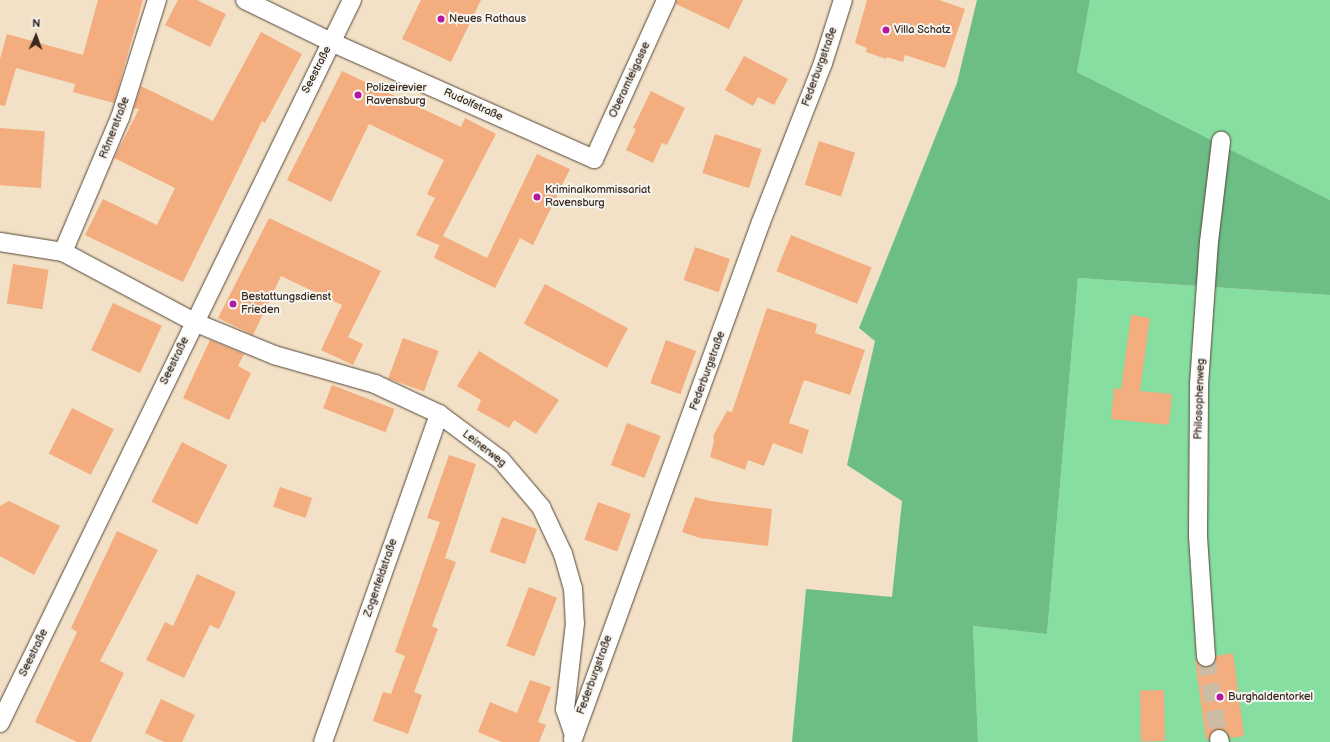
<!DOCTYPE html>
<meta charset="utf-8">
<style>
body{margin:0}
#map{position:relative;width:1330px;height:742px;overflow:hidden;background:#f2e1c6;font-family:"Balsamiq Sans",sans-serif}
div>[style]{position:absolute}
.green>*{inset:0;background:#87dea1}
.forest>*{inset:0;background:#6dbd87}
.building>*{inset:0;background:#f3ad7f;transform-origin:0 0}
.street-tunnel>*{height:18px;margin-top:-9px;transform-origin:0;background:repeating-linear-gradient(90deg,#cdbca4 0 18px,transparent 0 27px)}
.roads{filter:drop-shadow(0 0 1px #564537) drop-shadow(0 0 1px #564537)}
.street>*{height:18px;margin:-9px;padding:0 9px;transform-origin:9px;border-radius:9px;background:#fff}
.dots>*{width:11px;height:11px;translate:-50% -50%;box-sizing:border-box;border:2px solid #f6f6f2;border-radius:50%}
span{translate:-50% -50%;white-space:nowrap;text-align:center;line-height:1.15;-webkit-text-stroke:4px #f6f6f2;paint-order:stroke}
.poi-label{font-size:11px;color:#3b2a1e}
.left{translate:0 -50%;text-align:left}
.street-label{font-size:11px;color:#3b2a1e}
.north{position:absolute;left:16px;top:16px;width:40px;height:40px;-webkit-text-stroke:3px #f6f6f2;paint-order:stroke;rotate:2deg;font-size:11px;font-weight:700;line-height:16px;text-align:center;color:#3b2a1e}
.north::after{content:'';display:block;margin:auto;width:14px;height:18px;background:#3b2a1e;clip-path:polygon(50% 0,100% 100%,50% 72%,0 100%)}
</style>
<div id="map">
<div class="green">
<div style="clip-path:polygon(1090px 0,1330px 0,1330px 200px,1077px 72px)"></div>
<div style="clip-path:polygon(1078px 278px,1330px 295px,1330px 742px,978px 742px,973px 626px,1047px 634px)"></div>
</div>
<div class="forest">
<div style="clip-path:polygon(977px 0,1090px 0,1077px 72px,1330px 200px,1330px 295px,1078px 278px,1047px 634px,973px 626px,978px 742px,792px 742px,806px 589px,892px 597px,902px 501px,847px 465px,875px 341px,859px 328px,957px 83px)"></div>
</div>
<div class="building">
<div style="clip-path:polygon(98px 0,143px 0,114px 103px,73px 92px,75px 84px,16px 68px,5px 106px,0 105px,0 59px,7px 34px,83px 55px)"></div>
<div style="clip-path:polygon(178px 0,197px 0,226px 14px,210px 47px,165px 25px)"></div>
<div style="clip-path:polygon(421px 0,481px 0,451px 62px,402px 39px)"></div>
<div style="clip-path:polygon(676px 0,743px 0,729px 29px,676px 4px)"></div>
<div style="clip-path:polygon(867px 0,939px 0,965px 9px,945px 68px,905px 55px,903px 62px,887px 57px,886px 59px,866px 52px,867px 48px,855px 43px)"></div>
<div style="clip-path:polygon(261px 32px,302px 54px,265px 123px,262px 121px,183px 282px,85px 235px,103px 199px,157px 225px,175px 188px,114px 158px,139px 109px,134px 108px,141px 86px,213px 121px)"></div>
<div style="clip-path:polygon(744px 56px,788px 79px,774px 105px,758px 97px,753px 106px,725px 90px)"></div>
<div style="clip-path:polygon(342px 71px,461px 127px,465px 118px,496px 134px,443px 236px,487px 258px,537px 154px,570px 169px,533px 245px,520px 238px,495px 288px,434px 258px,441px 241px,439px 245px,416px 235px,435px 198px,427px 194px,444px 160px,369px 124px,331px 202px,287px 180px)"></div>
<div style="clip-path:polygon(651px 91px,685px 108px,667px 145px,662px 143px,653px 163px,626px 150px,636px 129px,633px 128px)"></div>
<div style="left:0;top:128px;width:45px;height:57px;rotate:4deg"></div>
<div style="left:715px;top:134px;width:49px;height:41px;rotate:18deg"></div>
<div style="left:819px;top:141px;width:38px;height:46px;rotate:18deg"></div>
<div style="clip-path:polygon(269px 218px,381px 271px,348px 337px,363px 344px,353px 365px,321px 350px,342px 305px,281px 276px,253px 335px,218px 318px)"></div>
<div style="left:791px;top:235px;width:87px;height:39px;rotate:22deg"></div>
<div style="left:695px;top:247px;width:37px;height:35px;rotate:19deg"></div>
<div style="left:13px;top:264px;width:36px;height:40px;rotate:9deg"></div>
<div style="left:545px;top:284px;width:94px;height:45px;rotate:28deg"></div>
<div style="left:113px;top:303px;width:54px;height:52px;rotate:25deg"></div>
<div style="clip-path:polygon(767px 308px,817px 324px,815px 333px,865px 350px,850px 395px,804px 380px,789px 423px,809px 430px,802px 454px,773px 443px,764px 466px,748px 460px,745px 470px,710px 457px,714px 441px,713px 436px,727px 411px,732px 412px)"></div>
<div style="clip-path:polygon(1131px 315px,1150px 318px,1140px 391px,1172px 394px,1169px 425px,1111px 419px,1114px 388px,1121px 389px)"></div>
<div style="left:403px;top:338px;width:38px;height:43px;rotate:20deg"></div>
<div style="clip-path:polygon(210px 340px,244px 354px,238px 366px,251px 373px,229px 420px,183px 398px)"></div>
<div style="left:666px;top:340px;width:32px;height:46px;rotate:20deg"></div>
<div style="clip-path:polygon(479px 351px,559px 400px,536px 434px,514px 420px,509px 428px,477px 410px,481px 400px,457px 386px)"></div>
<div style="left:332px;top:385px;width:67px;height:25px;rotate:21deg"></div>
<div style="left:72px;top:408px;width:47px;height:51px;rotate:27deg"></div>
<div style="left:627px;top:423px;width:36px;height:45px;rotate:21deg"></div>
<div style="left:182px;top:442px;width:51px;height:67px;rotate:27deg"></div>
<div style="clip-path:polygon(449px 455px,476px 464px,445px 558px,456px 562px,432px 626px,438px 629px,414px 692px,422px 695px,408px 734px,373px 721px,383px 692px,391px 694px,405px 656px,395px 652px,440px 522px,427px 518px)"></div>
<div style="left:280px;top:487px;width:34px;height:21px;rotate:19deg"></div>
<div style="clip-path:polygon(695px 497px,710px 501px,772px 509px,768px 546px,700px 538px,682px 532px)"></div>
<div style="clip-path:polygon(9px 501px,60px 526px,34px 575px,0 556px,0 506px)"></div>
<div style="left:598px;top:502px;width:35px;height:40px;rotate:20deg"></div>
<div style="left:502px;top:517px;width:37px;height:37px;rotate:19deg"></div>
<div style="clip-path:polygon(117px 531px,158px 550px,100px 661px,124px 673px,91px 742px,77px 742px,35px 722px,77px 632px,71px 628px)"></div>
<div style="clip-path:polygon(197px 574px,236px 592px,219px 629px,210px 625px,184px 678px,146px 660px,165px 622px,173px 626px)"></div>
<div style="left:529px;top:587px;width:30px;height:63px;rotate:21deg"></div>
<div style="clip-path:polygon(1233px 653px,1244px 736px,1230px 738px,1226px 731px,1216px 729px,1206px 741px,1195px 659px,1201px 666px,1207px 667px,1215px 662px,1216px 656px)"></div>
<div style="clip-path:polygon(530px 680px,551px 687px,538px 722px,546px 725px,539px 742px,502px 742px,478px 732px,490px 702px,517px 713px)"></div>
<div style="left:1164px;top:690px;width:51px;height:24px;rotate:89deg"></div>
<div style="clip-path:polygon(161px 699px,195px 715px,182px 742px,164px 742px,145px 733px)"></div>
</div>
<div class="street-tunnel">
<div style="left:1206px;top:657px;width:83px;rotate:81deg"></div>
</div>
<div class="roads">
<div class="street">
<div style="left:245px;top:0;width:96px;rotate:26deg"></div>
<div style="left:331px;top:42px;width:288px;rotate:24deg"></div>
<div style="left:594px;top:159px;width:175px;rotate:-65.6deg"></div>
<div style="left:0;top:242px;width:64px;rotate:9deg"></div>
<div style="left:63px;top:252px;width:149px;rotate:28.1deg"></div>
<div style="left:194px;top:322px;width:87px;rotate:22.4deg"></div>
<div style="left:274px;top:355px;width:105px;rotate:16deg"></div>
<div style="left:375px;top:384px;width:71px;rotate:25.1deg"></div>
<div style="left:439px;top:414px;width:77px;rotate:36.6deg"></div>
<div style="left:501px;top:460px;width:62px;rotate:49.6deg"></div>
<div style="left:541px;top:507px;width:52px;rotate:64.9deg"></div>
<div style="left:563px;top:554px;width:35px;rotate:74deg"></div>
<div style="left:573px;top:588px;width:35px;rotate:87deg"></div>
<div style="left:575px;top:623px;width:87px;rotate:96.6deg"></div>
<div style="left:565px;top:709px;width:28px;rotate:71deg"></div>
<div style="left:63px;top:252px;width:146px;rotate:-67deg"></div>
<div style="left:120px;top:118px;width:124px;rotate:-72.6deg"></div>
<div style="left:1206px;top:657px;width:122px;rotate:-93.8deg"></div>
<div style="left:1198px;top:535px;width:151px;rotate:-89.6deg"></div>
<div style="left:1199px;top:384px;width:142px;rotate:-86deg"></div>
<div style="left:1209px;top:242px;width:102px;rotate:-83.2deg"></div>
<div style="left:0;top:723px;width:804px;rotate:-64.04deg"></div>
<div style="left:573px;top:739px;width:550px;rotate:-70.02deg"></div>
<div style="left:761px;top:222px;width:171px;rotate:-68.7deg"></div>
<div style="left:823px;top:63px;width:66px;rotate:-72.4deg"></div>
<div style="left:1219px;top:739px;width:3px;rotate:72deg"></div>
<div style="left:323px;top:742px;width:348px;rotate:-70.5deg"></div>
</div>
</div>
<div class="dots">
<div style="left:441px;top:19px;background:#b5179e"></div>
<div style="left:886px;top:30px;background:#b5179e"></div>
<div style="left:358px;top:95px;background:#b5179e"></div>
<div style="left:537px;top:197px;background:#b5179e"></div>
<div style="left:233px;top:304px;background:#b5179e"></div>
<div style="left:1220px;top:697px;background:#b5179e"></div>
</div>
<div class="poi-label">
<span class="left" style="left:449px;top:19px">Neues Rathaus</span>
<span class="left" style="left:894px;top:30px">Villa Schatz</span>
<span class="left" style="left:366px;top:95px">Polizeirevier<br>Ravensburg</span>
<span class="left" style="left:545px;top:197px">Kriminalkommissariat<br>Ravensburg</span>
<span class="left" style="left:241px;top:304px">Bestattungsdienst<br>Frieden</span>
<span class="left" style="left:1228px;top:697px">Burghaldentorkel</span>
</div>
<div class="street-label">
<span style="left:820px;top:67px;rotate:-70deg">Federburgstraße</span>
<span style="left:317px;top:70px;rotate:-63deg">Seestraße</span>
<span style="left:630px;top:80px;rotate:-65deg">Oberamteigasse</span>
<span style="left:473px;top:105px;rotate:24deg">Rudolfstraße</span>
<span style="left:115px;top:128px;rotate:-69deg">Römerstraße</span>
<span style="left:175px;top:361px;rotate:-64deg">Seestraße</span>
<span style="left:708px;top:371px;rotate:-70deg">Federburgstraße</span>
<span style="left:1200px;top:399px;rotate:-88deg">Philosophenweg</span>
<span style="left:484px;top:449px;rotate:38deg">Leinerweg</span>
<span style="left:381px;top:578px;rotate:-71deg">Zogenfeldstraße</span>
<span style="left:34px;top:653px;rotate:-64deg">Seestraße</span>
<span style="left:595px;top:675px;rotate:-70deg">Federburgstraße</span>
</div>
<div class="north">N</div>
</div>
